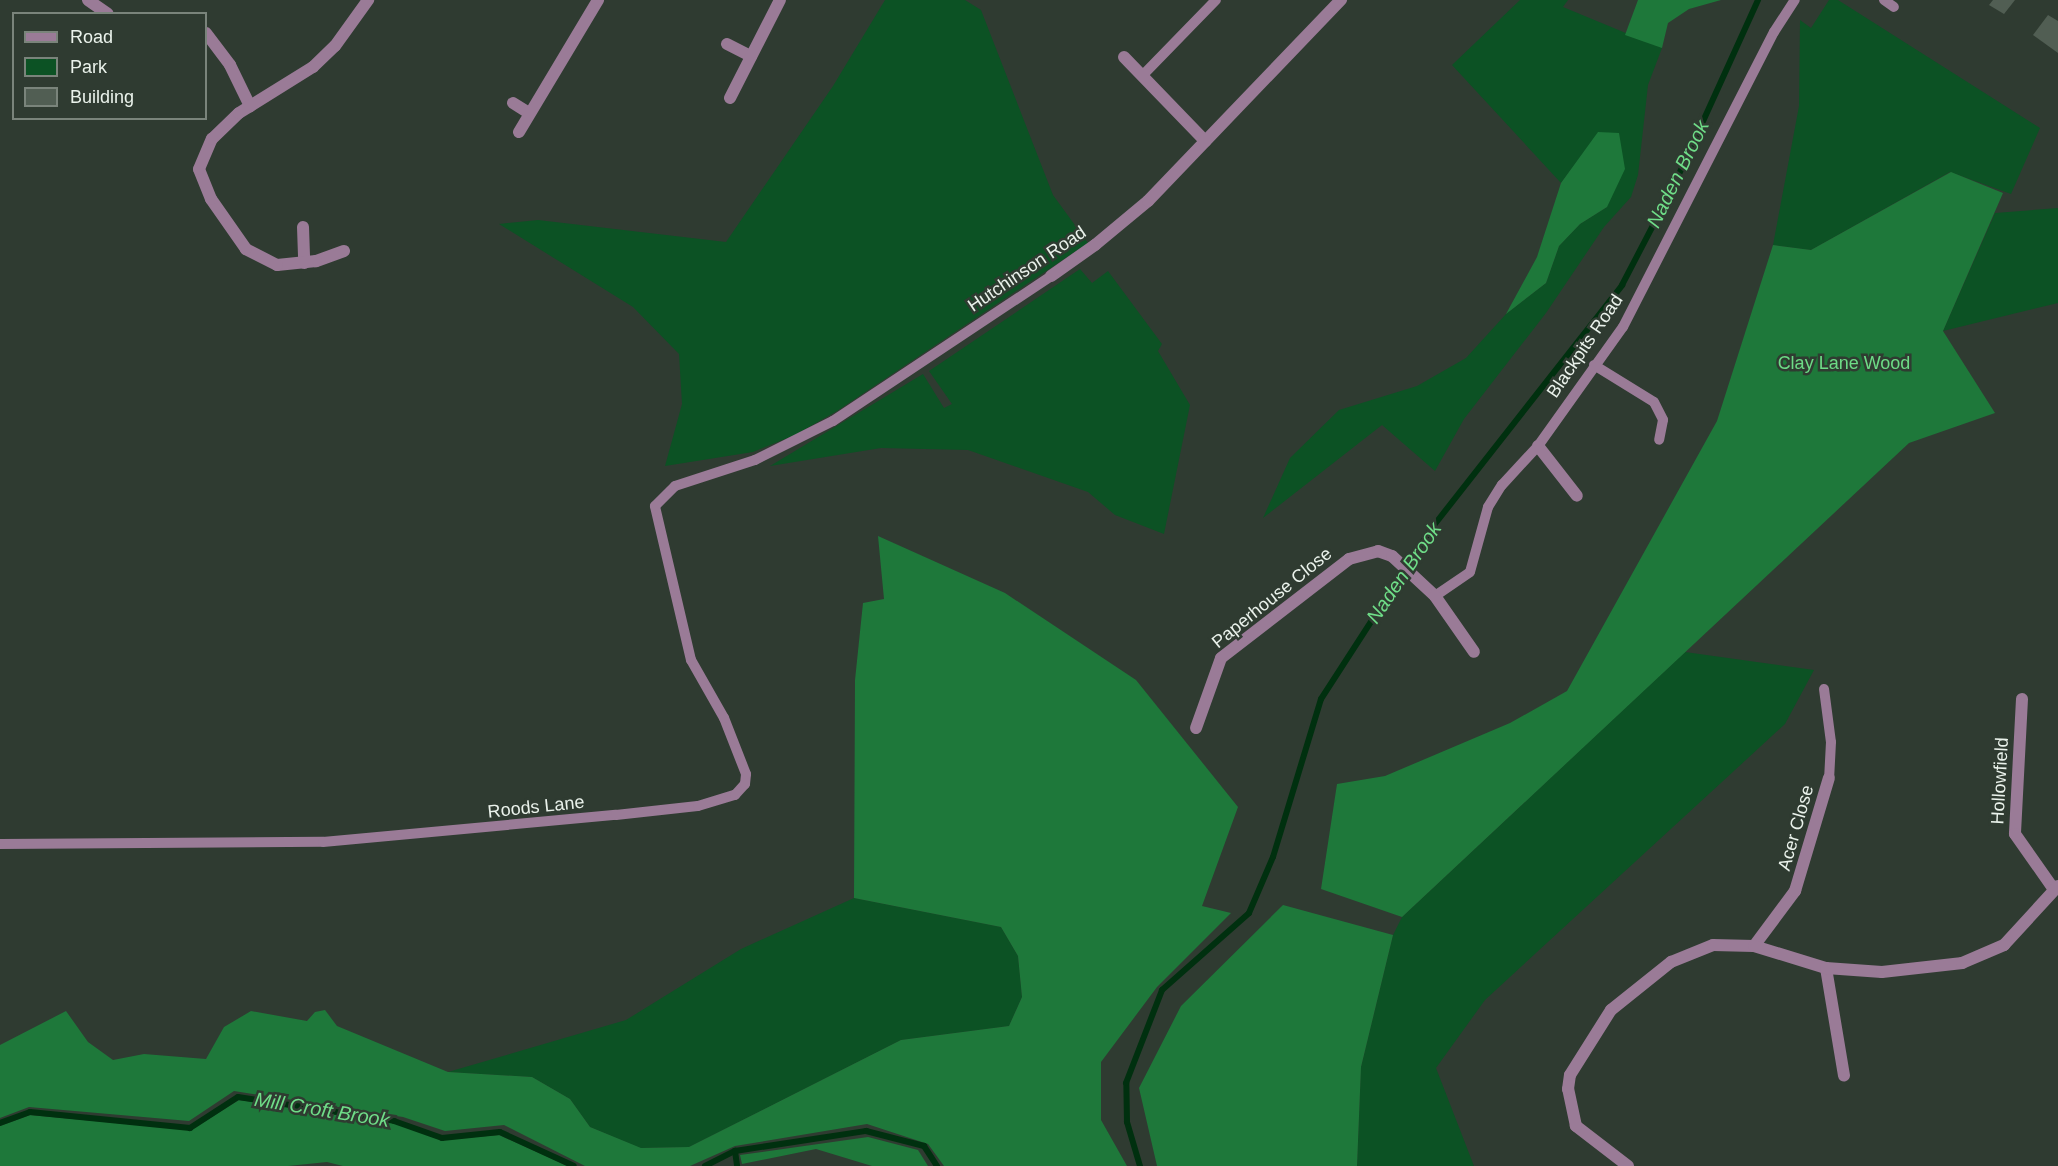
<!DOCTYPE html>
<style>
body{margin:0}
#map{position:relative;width:2058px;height:1166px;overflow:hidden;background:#2f3b31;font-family:Arial,sans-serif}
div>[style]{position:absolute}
.green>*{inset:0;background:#0c5224}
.forest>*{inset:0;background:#1e783a}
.stream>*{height:6px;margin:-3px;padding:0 3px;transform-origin:3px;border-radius:3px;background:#00300f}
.building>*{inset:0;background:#515e53}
.service>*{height:10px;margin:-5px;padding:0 5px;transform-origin:5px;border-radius:5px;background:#9a7b97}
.minor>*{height:12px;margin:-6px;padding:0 6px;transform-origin:6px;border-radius:6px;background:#9a7b97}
span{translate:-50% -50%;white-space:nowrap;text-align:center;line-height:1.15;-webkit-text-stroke:5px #2f3b31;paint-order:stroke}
.street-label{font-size:18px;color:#eaf2eb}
.park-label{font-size:18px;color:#6ddb86}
.water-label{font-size:20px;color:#6fdd88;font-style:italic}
.legend{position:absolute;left:12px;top:12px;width:195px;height:108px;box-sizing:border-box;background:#2f3b31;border:2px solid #7a847b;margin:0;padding:8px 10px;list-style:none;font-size:18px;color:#eaf2eb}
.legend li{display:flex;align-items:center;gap:12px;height:30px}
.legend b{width:30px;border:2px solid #7a847b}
</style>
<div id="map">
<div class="green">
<div style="clip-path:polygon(885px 0,965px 0,981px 10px,1053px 195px,1088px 243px,837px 411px,795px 435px,753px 452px,665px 466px,682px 404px,679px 354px,633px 307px,499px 224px,538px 220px,726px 242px,833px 86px)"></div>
<div style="clip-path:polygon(1520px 0,1568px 0,1563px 7px,1662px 48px,1648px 85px,1638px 175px,1631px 197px,1604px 227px,1546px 313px,1464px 419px,1435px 471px,1382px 425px,1263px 518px,1290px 458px,1339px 410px,1417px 386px,1466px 358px,1506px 314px,1546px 283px,1559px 246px,1580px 224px,1607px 207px,1599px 132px,1561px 183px,1452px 65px)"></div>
<div style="clip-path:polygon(1829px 0,1838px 0,2040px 128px,2011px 194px,1950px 172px,1811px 250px,1773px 245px,1799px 106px,1800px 20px,1811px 28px)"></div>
<div style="clip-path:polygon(2058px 208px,2058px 303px,1943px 331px,1995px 213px)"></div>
<div style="clip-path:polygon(1080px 269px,1092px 283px,1108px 271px,1162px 344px,1158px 351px,1190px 405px,1164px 534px,1115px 515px,1088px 492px,968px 450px,881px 448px,770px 466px,923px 374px,944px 408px,952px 404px,929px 371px)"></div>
<div style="clip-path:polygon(1685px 652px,1814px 670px,1785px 724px,1485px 1000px,1436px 1068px,1474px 1166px,1357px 1166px,1361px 1067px,1393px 935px,1402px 917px)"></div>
<div style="clip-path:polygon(854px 898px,1001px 927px,1018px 956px,1022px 997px,1009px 1026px,901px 1040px,689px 1147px,640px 1148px,590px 1127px,570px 1099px,532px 1077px,448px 1072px,626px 1020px,741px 949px)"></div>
</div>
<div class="forest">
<div style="clip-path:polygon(1638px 0,1721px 0,1689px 9px,1668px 23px,1662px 48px,1625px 35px)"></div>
<div style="clip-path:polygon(1598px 132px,1619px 133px,1625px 169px,1607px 207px,1580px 224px,1559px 246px,1546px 283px,1506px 314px,1537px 257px,1561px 183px)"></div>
<div style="clip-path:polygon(1951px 172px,2003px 193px,1943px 331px,1995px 413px,1909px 443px,1402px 917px,1321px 889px,1337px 784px,1385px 776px,1510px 723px,1567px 691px,1717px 421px,1773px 245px,1811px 250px)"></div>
<div style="clip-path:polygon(878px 536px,1005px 593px,1136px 680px,1238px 807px,1202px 906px,1231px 913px,1157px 987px,1101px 1062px,1101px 1120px,1127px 1166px,944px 1166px,928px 1144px,867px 1124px,735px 1146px,690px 1166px,585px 1166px,504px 1125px,445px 1131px,403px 1117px,234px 1091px,189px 1121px,29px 1107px,0 1118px,0 1045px,66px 1011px,88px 1042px,113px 1060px,144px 1054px,206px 1059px,224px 1027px,251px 1011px,307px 1021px,315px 1012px,325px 1010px,337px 1026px,448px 1072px,532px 1077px,570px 1099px,590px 1127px,641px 1148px,689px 1147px,901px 1040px,1009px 1026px,1022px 997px,1018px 956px,1001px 927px,854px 898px,855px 680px,863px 603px,884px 599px)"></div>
<div style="clip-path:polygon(1283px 905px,1393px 935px,1361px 1067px,1357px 1166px,1157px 1166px,1139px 1088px,1181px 1006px)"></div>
<div style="clip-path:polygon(239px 1100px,394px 1123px,441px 1140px,499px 1135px,568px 1166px,343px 1166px,327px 1162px,288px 1166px,0 1166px,0 1126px,30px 1115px,191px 1130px)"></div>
<div style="clip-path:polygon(868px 1137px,918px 1150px,928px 1166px,872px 1166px,816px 1149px,742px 1164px,740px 1155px)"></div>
</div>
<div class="stream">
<div style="left:0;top:1123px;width:32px;rotate:-20deg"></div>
<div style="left:30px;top:1112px;width:161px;rotate:5.7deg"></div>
<div style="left:190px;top:1128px;width:57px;rotate:-32.9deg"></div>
<div style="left:238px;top:1097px;width:158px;rotate:8.7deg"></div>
<div style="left:394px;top:1121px;width:51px;rotate:19.5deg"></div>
<div style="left:442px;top:1138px;width:58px;rotate:-5.9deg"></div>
<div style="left:500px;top:1132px;width:81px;rotate:24.7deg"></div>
<div style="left:735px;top:1151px;width:15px;rotate:82deg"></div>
<div style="left:705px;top:1166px;width:34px;rotate:-27deg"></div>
<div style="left:735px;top:1151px;width:133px;rotate:-8.7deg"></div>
<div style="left:866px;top:1131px;width:60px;rotate:14.5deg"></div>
<div style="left:924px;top:1146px;width:24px;rotate:57deg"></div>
<div style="left:1140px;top:1166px;width:46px;rotate:-106.5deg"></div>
<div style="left:1127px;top:1122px;width:39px;rotate:-91deg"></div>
<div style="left:1126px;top:1083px;width:100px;rotate:-68.8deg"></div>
<div style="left:1162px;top:990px;width:116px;rotate:-41.5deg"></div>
<div style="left:1249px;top:913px;width:61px;rotate:-66.8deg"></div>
<div style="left:1273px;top:857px;width:165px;rotate:-73.1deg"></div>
<div style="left:1321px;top:699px;width:202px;rotate:-57.1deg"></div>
<div style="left:1431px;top:529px;width:310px;rotate:-51.9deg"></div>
<div style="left:1622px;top:285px;width:115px;rotate:-62.5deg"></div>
<div style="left:1675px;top:183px;width:201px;rotate:-65.6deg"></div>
</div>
<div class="building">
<div style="clip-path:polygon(1993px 0,2015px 0,2004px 14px,1989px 5px)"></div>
<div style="clip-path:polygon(2048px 15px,2058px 21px,2058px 53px,2033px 35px)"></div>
</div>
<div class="service">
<div style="left:1884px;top:0;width:12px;rotate:35deg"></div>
<div style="left:1142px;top:76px;width:106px;rotate:-45.8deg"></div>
<div style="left:1594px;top:365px;width:70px;rotate:31.7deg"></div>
<div style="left:1654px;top:402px;width:20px;rotate:63deg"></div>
<div style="left:1663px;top:420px;width:20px;rotate:101deg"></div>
<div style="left:1435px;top:596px;width:42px;rotate:-34.4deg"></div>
<div style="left:1470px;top:572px;width:67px;rotate:-74.5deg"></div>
<div style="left:1488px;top:507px;width:26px;rotate:-58deg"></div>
<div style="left:1502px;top:485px;width:53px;rotate:-47.3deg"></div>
<div style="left:1538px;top:446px;width:146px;rotate:-54.5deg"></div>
<div style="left:1623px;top:327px;width:331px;rotate:-62.9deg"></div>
<div style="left:1774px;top:32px;width:38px;rotate:-57deg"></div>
<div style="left:1824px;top:689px;width:53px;rotate:82.5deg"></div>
<div style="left:1831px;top:742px;width:36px;rotate:93deg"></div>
<div style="left:0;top:844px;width:323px;rotate:-0.4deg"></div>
<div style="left:323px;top:842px;width:294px;rotate:-5.3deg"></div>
<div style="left:616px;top:815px;width:82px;rotate:-6.3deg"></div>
<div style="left:698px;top:806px;width:39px;rotate:-17deg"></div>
<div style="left:735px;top:795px;width:15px;rotate:-48deg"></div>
<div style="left:745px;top:784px;width:10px;rotate:-84deg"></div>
<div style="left:746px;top:774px;width:60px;rotate:-111.4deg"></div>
<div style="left:724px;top:718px;width:67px;rotate:-119.6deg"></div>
<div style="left:691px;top:660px;width:158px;rotate:-103.2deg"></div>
<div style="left:655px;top:506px;width:28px;rotate:-45deg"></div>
<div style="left:675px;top:486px;width:84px;rotate:-18deg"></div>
<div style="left:755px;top:460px;width:87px;rotate:-26.6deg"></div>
<div style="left:833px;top:421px;width:262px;rotate:-33.6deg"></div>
</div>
<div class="minor">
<div style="left:88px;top:0;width:24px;rotate:35deg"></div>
<div style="left:206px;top:33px;width:40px;rotate:53deg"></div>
<div style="left:230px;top:65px;width:46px;rotate:64deg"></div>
<div style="left:727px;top:44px;width:27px;rotate:27deg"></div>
<div style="left:1124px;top:57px;width:117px;rotate:46deg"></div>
<div style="left:730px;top:98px;width:110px;rotate:-63deg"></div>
<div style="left:513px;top:103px;width:19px;rotate:32deg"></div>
<div style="left:519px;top:132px;width:154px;rotate:-59.1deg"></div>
<div style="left:303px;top:227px;width:36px;rotate:88deg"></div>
<div style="left:344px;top:251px;width:30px;rotate:160deg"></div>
<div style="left:316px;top:261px;width:39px;rotate:174deg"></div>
<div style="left:277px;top:265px;width:35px;rotate:-153deg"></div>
<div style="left:246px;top:249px;width:61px;rotate:-125deg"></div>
<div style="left:211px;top:199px;width:32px;rotate:-112deg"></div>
<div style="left:199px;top:169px;width:33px;rotate:-67deg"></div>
<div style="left:212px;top:139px;width:37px;rotate:-44deg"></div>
<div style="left:239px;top:113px;width:87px;rotate:-31.9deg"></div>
<div style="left:313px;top:67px;width:30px;rotate:-44deg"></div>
<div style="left:335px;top:46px;width:57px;rotate:-54.3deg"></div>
<div style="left:1051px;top:276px;width:54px;rotate:-35.2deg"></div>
<div style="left:1095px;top:245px;width:69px;rotate:-39.7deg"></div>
<div style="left:1148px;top:201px;width:279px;rotate:-46.2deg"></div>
<div style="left:1538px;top:446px;width:63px;rotate:52deg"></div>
<div style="left:2022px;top:699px;width:135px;rotate:93deg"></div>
<div style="left:2015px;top:834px;width:66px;rotate:54.9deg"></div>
<div style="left:1196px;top:728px;width:74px;rotate:-70.3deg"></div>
<div style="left:1221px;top:658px;width:162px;rotate:-37.7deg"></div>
<div style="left:1349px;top:559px;width:30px;rotate:-15deg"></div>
<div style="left:1378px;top:551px;width:15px;rotate:20deg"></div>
<div style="left:1392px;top:556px;width:59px;rotate:42.9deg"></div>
<div style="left:1435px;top:596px;width:68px;rotate:55.1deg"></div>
<div style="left:1754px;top:946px;width:69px;rotate:-53.3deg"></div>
<div style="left:1795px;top:891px;width:118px;rotate:-73.3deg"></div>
<div style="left:1826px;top:968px;width:109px;rotate:80.5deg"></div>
<div style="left:1628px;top:1166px;width:66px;rotate:-142.4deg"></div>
<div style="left:1576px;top:1126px;width:38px;rotate:-102deg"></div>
<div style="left:1568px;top:1089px;width:14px;rotate:-82deg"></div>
<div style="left:1570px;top:1075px;width:77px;rotate:-57.8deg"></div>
<div style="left:1611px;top:1010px;width:77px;rotate:-38.7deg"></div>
<div style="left:1671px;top:962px;width:45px;rotate:-22deg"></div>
<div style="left:1713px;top:945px;width:41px;rotate:1.4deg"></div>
<div style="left:1754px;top:946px;width:75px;rotate:17deg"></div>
<div style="left:1826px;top:968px;width:56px;rotate:4.1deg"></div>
<div style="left:1882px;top:972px;width:81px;rotate:-6.4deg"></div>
<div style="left:1962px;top:963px;width:46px;rotate:-23.2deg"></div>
<div style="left:2004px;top:945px;width:80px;rotate:-47.5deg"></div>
</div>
<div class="street-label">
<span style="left:1027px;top:269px;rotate:-34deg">Hutchinson Road</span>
<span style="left:1585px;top:346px;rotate:-56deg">Blackpits Road</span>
<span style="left:1272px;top:598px;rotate:-39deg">Paperhouse Close</span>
<span style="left:2000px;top:781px;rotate:-87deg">Hollowfield</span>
<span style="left:536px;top:807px;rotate:-6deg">Roods Lane</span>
<span style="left:1796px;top:828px;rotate:-74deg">Acer Close</span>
</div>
<div class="park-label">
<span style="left:1844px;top:363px">Clay Lane Wood</span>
</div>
<div class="water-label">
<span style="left:1678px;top:174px;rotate:-64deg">Naden Brook</span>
<span style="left:1404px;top:573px;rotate:-56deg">Naden Brook</span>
<span style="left:322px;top:1110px;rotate:9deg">Mill Croft Brook</span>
</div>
<ul class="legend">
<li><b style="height:8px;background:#9a7b97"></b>Road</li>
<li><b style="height:16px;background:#0c5224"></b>Park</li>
<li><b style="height:16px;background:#515e53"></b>Building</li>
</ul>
</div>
